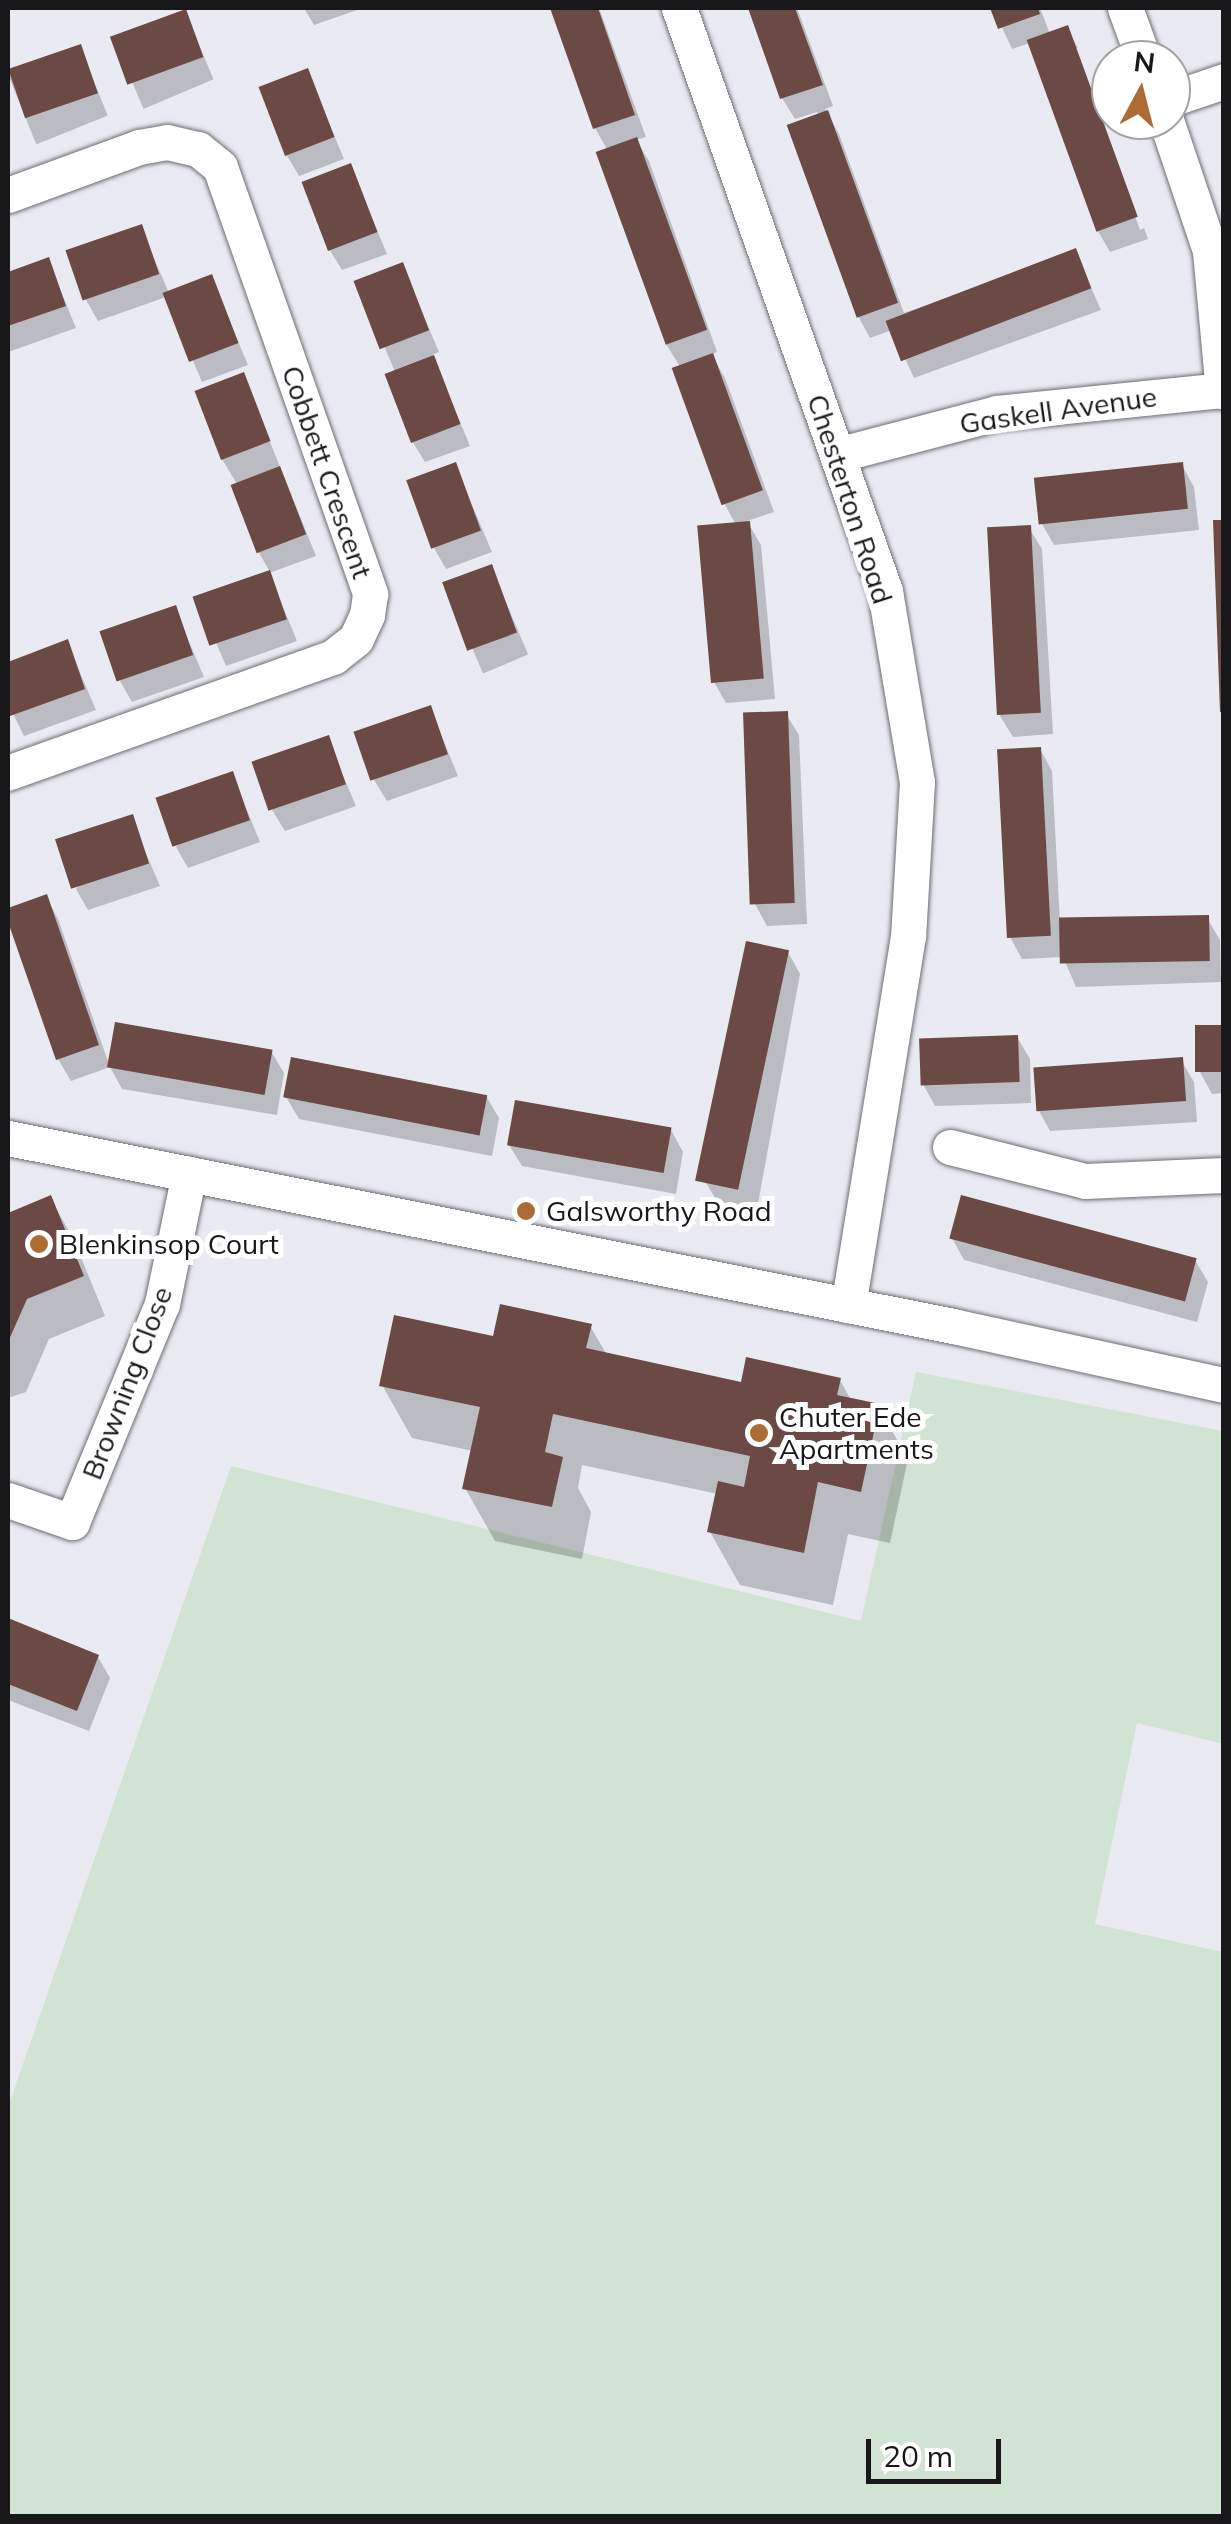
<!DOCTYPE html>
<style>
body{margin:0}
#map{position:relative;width:1231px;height:2524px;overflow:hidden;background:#eaebf2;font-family:Mulish,sans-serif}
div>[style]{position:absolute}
.green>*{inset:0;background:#d1e3d2}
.shadow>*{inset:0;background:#0003;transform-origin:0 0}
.building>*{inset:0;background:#6b4944;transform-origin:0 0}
.roads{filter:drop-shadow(0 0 2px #6d6d74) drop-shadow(0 0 2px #6d6d74)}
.minor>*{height:35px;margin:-17.5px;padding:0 17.5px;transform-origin:17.5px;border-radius:17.5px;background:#fff}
.dots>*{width:28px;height:28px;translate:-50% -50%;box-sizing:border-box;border:5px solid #fff;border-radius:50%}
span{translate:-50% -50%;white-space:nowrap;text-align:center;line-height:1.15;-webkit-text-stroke:10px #fff;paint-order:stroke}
.street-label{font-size:28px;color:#18181b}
.poi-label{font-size:28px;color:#18181b}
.left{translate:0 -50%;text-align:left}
.frame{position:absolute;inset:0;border:10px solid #18181b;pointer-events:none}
.north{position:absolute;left:1091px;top:40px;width:100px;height:100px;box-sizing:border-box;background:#fff;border:2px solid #a3a3a4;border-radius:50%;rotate:7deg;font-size:28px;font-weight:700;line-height:40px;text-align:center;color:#18181b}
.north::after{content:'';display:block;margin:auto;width:35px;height:45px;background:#ad6c35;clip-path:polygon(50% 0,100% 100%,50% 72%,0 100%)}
.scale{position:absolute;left:866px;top:2439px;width:135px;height:45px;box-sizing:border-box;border:5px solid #18181b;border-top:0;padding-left:12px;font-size:30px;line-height:35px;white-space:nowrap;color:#18181b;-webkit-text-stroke:8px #fff;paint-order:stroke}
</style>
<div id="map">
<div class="green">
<div style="clip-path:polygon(916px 1372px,1223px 1431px,1223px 1744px,1137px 1723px,1095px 1924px,1223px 1952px,1223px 2516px,8px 2516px,8px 2107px,231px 1466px,861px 1621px)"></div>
</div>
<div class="shadow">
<div style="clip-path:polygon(304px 8px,363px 8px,314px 25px)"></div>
<div style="clip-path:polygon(552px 8px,599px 8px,646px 137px,636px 140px,649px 161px,717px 352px,711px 354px,725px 378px,774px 512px,747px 521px,761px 545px,775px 699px,726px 703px,714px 682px,736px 525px,724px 503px,681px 368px,666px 344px,608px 151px,595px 128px)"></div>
<div style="clip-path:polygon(750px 8px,797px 8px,833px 106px,825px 109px,839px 134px,904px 313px,1075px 251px,1101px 310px,914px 378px,892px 330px,870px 338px,858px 316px,819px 116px,817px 112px,795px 119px,782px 98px)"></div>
<div style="clip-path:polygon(993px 8px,1040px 8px,1050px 34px,1067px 28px,1078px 48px,1074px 48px,1140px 230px,1144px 228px,1148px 239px,1110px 252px,1098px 231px,1030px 43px,1012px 49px)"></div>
<div style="left:185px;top:12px;width:73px;height:76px;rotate:67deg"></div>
<div style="left:80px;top:47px;width:74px;height:77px;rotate:68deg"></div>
<div style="clip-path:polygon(307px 71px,344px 159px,299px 176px,286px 154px)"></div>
<div style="clip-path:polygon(350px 166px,387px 254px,342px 270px,329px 249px)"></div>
<div style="clip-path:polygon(141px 228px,169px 293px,211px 277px,248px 365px,202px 382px,166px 297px,98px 321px,86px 300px)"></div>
<div style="clip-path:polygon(48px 260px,76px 328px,8px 352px,8px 274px)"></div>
<div style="clip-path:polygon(402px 265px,439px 352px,432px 355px,470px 446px,425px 462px,412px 441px,395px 372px,357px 281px)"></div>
<div style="clip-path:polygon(243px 375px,316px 556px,269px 573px,297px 641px,226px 666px,197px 598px,270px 572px,258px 551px,237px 484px,222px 459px)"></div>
<div style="clip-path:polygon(455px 465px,492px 552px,446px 569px,434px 548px)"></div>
<div style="clip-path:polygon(1182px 465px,1194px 487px,1199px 530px,1054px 545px,1042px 524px)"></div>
<div style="clip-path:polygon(1029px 528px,1042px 549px,1053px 734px,1013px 737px,1000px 716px)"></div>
<div style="left:491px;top:567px;width:95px;height:49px;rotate:67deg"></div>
<div style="clip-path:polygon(175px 609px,204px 677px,132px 702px,120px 681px)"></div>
<div style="clip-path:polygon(67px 642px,96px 710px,24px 736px,8px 703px,8px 664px)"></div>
<div style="clip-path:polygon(430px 708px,458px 776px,387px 801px,374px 780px)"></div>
<div style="clip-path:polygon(786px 714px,799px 735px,807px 924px,767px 926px,755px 904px)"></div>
<div style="clip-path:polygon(327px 738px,356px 806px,285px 831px,272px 810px)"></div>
<div style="clip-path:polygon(1040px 749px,1052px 771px,1060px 923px,1207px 918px,1220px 940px,1221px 982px,1076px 987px,1063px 957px,1022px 959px,1010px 937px)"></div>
<div style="clip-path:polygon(232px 774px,260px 842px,188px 868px,176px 847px)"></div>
<div style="clip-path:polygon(131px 818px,160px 886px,88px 910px,76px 889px)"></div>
<div style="clip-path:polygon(46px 897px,58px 919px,110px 1067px,71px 1081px,58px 1059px,8px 914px)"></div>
<div style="clip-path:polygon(788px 952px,800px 974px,757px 1209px,718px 1203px,705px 1181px)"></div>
<div style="clip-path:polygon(1224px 1028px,1224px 1093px,1212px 1094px,1200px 1072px)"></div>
<div style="clip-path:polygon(1017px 1037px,1030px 1059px,1031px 1103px,935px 1106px,923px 1084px)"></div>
<div style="clip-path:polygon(271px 1051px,284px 1073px,277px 1115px,122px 1089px,110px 1067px)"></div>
<div style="clip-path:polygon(1181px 1060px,1194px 1082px,1197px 1122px,1050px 1131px,1038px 1109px)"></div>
<div style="clip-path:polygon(486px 1096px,499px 1118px,492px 1156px,299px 1119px,286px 1097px)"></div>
<div style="clip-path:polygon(671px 1130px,683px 1152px,676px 1194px,522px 1166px,509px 1145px)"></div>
<div style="clip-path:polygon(50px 1198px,73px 1238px,105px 1316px,49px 1339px,26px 1392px,8px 1398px,8px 1215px)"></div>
<div style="clip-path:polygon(952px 1238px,1195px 1260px,1208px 1282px,1197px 1322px,964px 1260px)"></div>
<div style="clip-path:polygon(590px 1326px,607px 1355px,743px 1385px,840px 1380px,851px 1400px,878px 1406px,908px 1459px,890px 1543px,848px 1534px,833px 1605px,740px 1585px,710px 1532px,718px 1494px,582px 1465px,578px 1488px,591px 1512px,582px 1559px,495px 1541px,465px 1488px,473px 1451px,412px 1438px,382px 1385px,495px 1339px)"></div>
<div style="clip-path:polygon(8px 1621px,98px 1657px,110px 1678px,89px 1731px,8px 1700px)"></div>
</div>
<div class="building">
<div style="clip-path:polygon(550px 8px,598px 8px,635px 115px,593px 129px)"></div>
<div style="clip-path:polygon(748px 8px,795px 8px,823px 85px,780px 99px)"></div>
<div style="clip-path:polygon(990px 8px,1038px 8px,1040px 14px,998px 29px)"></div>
<div style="left:186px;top:9px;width:51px;height:81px;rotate:70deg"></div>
<div style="left:1068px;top:25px;width:204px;height:44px;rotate:70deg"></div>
<div style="left:81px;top:44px;width:52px;height:77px;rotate:71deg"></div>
<div style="left:308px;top:68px;width:74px;height:53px;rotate:69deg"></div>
<div style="left:828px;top:110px;width:205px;height:44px;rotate:70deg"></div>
<div style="left:637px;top:137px;width:205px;height:44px;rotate:70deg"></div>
<div style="left:351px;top:163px;width:74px;height:53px;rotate:69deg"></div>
<div style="left:142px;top:224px;width:53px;height:81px;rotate:71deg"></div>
<div style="left:1076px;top:248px;width:43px;height:204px;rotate:69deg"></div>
<div style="clip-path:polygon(49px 257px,66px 306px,8px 326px,8px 272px)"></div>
<div style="left:403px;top:262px;width:73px;height:53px;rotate:69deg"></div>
<div style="left:212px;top:274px;width:74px;height:53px;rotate:69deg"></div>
<div style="left:713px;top:353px;width:146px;height:44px;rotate:70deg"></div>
<div style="left:434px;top:355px;width:74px;height:53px;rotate:69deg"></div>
<div style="left:244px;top:372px;width:74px;height:53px;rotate:69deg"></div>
<div style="left:456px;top:462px;width:73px;height:53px;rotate:70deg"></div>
<div style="left:1183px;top:462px;width:47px;height:150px;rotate:84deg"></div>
<div style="left:280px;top:466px;width:73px;height:53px;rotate:69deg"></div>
<div style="clip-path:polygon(1213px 520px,1224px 520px,1224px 712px,1220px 712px)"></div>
<div style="left:750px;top:521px;width:158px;height:53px;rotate:85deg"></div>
<div style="left:1031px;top:525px;width:188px;height:44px;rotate:87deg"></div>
<div style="left:492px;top:564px;width:73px;height:53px;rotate:70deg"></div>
<div style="left:270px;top:570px;width:52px;height:82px;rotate:71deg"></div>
<div style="left:176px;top:605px;width:53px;height:81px;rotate:71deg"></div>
<div style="clip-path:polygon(68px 639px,85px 689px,10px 716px,8px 662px)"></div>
<div style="left:431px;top:705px;width:52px;height:82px;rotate:71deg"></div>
<div style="left:788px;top:711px;width:192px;height:45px;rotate:88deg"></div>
<div style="left:329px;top:735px;width:52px;height:82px;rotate:71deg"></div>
<div style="left:1041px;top:747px;width:189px;height:44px;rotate:87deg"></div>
<div style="left:233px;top:771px;width:52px;height:82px;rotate:71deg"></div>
<div style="left:133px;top:814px;width:52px;height:82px;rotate:72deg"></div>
<div style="clip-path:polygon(47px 894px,99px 1045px,56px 1060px,8px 922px,8px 908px)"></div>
<div style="left:1209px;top:915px;width:46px;height:150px;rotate:89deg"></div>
<div style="left:746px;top:941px;width:44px;height:245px;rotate:12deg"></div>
<div style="left:115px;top:1022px;width:160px;height:46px;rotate:10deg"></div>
<div style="left:1224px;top:1025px;width:47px;height:29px;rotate:90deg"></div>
<div style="left:1018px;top:1035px;width:47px;height:99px;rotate:88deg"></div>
<div style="left:291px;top:1057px;width:200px;height:41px;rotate:11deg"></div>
<div style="left:1183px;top:1057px;width:44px;height:150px;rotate:86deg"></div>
<div style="left:515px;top:1100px;width:159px;height:46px;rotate:10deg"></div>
<div style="clip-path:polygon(51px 1195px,84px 1276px,27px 1299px,8px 1342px,8px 1213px)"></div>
<div style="left:961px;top:1195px;width:244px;height:45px;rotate:15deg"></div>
<div style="clip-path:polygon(500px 1304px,592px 1324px,586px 1348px,741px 1382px,746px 1357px,841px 1378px,837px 1395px,880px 1404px,861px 1492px,818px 1482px,804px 1553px,707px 1532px,718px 1481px,744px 1487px,750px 1456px,553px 1414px,545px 1452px,563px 1457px,552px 1507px,462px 1489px,480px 1407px,379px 1386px,394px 1315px,493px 1336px)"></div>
<div style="clip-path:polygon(8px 1618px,99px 1655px,77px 1711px,8px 1684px)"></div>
</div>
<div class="roads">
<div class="minor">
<div style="left:679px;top:8px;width:618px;rotate:70.54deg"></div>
<div style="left:885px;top:591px;width:194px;rotate:80.5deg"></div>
<div style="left:917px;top:782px;width:154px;rotate:93.3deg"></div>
<div style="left:908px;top:936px;width:374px;rotate:99.2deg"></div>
<div style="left:1125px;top:8px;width:55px;rotate:69.9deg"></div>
<div style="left:1171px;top:99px;width:56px;rotate:-18.8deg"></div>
<div style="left:1166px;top:120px;width:138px;rotate:71.4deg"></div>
<div style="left:1210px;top:251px;width:141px;rotate:84.7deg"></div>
<div style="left:8px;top:195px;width:140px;rotate:-20.1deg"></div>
<div style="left:139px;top:147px;width:28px;rotate:-10deg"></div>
<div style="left:167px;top:142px;width:32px;rotate:13deg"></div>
<div style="left:198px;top:149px;width:28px;rotate:39deg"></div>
<div style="left:220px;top:167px;width:453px;rotate:70.6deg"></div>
<div style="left:370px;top:594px;width:21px;rotate:98deg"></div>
<div style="left:367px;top:615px;width:26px;rotate:115deg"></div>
<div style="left:356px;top:639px;width:29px;rotate:142deg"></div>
<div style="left:333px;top:657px;width:345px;rotate:160.4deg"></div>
<div style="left:837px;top:455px;width:165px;rotate:-14.7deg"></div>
<div style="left:997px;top:413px;width:228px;rotate:-5.8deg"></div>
<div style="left:8px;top:1138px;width:964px;rotate:11.25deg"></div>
<div style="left:953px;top:1326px;width:277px;rotate:12.3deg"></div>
<div style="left:950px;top:1147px;width:139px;rotate:14.1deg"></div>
<div style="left:1085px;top:1181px;width:139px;rotate:-2.5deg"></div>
<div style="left:8px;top:1500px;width:68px;rotate:19deg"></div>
<div style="left:72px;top:1522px;width:236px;rotate:-67.6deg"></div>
<div style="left:162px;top:1304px;width:133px;rotate:-78.3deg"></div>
</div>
</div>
<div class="dots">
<div style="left:526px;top:1211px;background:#ad6c35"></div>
<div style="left:39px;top:1244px;background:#ad6c35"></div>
<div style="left:759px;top:1433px;background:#ad6c35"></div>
</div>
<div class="street-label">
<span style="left:1058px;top:410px;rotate:-8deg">Gaskell Avenue</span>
<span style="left:327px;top:472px;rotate:71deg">Cobbett Crescent</span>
<span style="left:850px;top:499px;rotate:72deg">Chesterton Road</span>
<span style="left:127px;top:1383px;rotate:-69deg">Browning Close</span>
</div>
<div class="poi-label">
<span class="left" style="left:546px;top:1211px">Galsworthy Road</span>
<span class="left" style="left:59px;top:1244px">Blenkinsop Court</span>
<span class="left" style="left:779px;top:1433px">Chuter Ede<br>Apartments</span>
</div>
<div class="frame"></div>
<div class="north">N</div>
<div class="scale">20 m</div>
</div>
